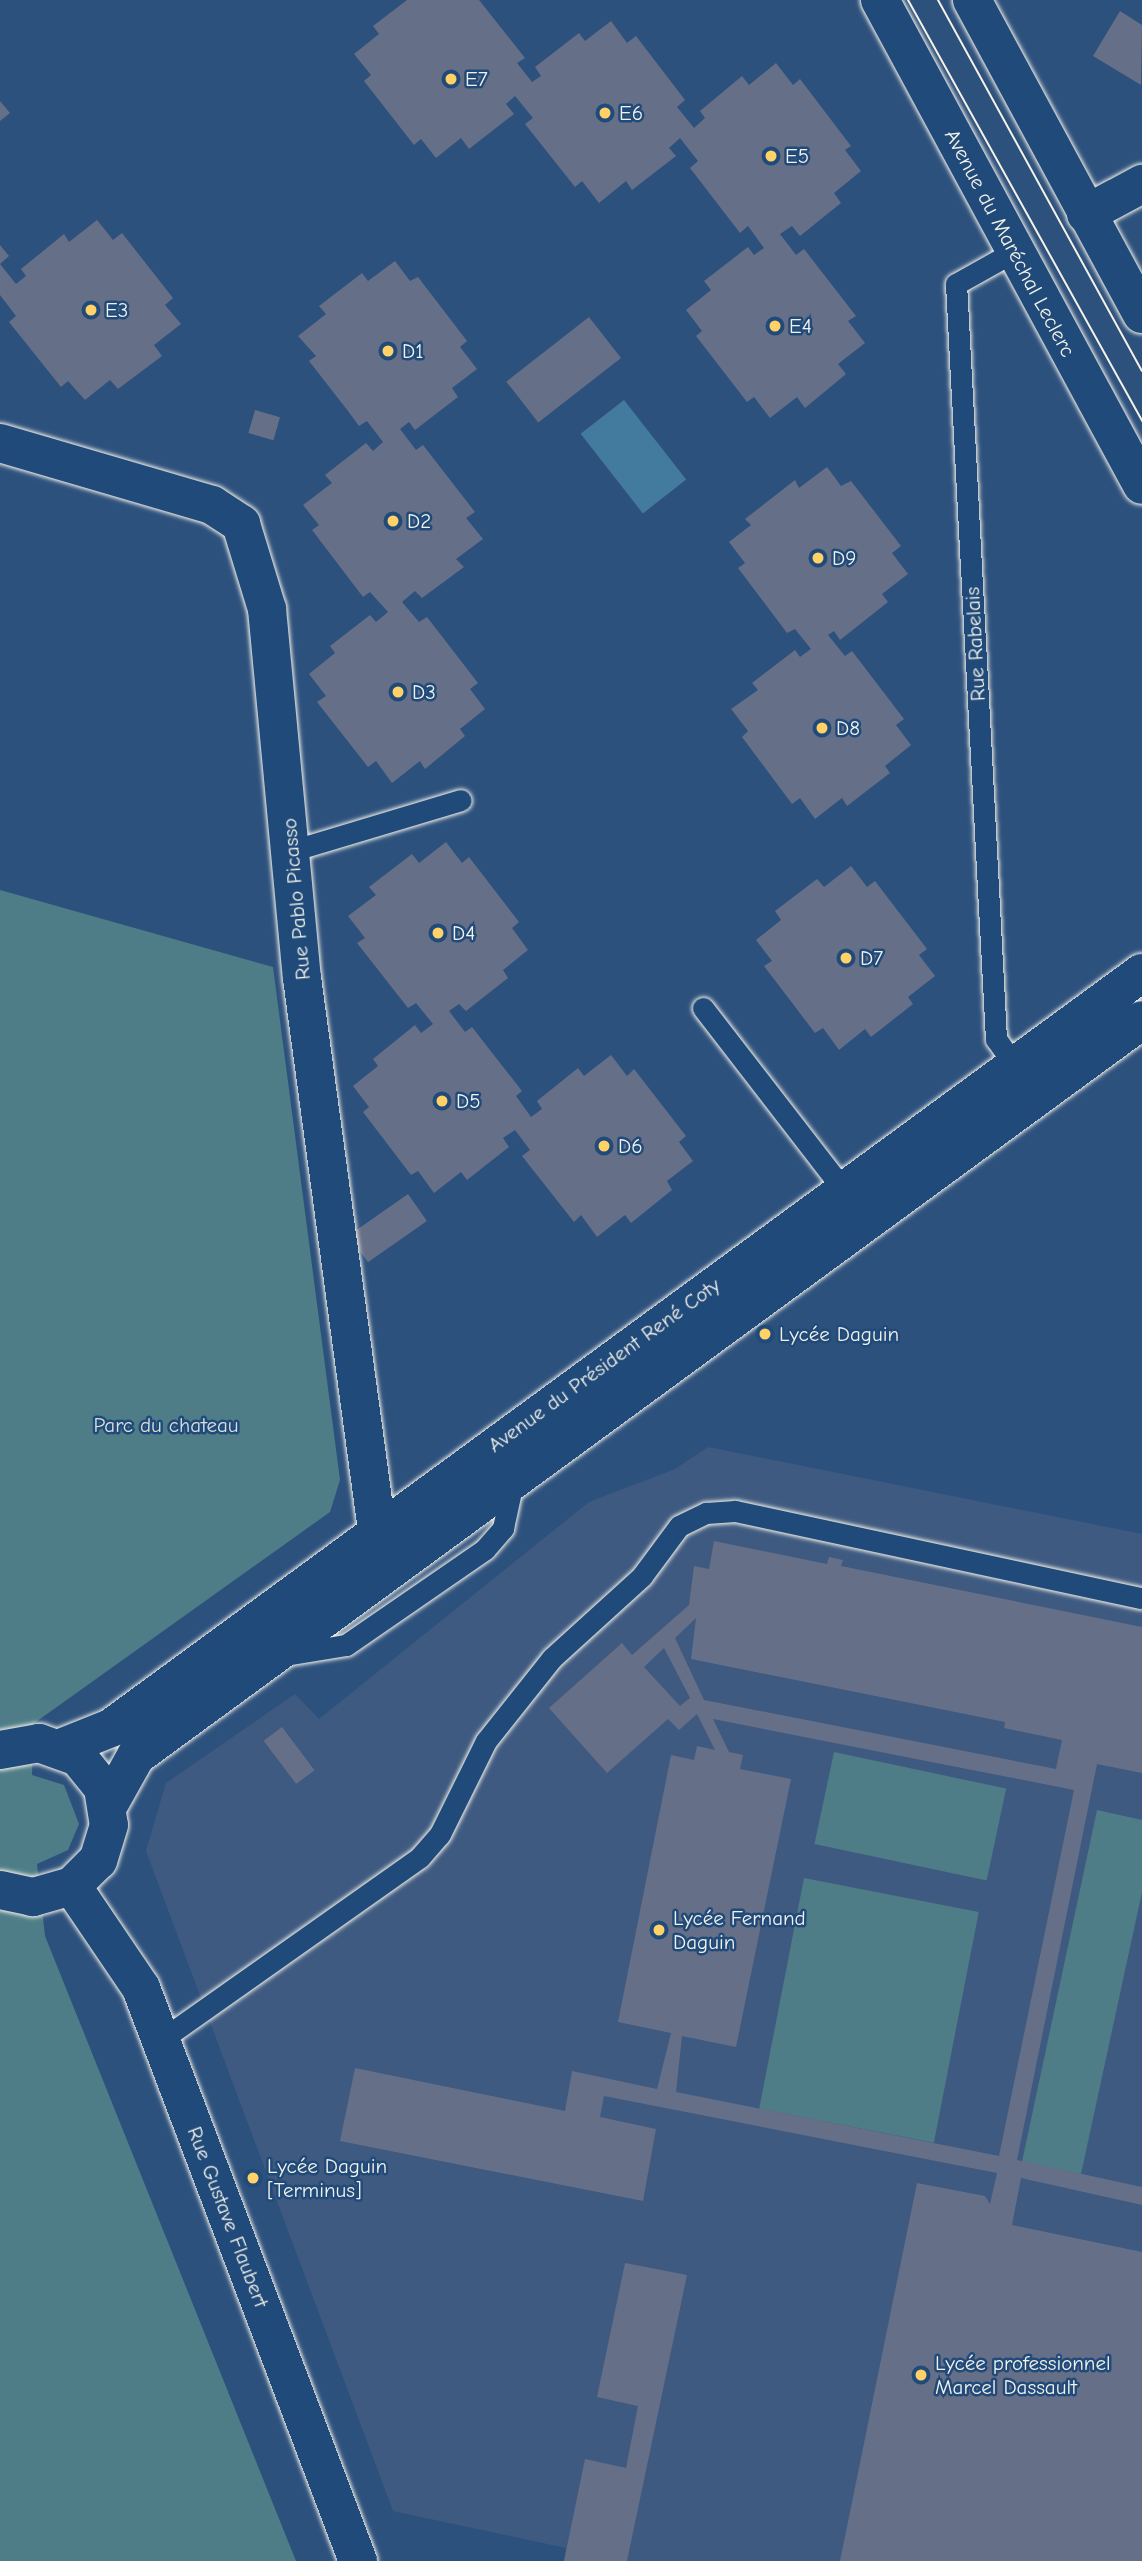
<!DOCTYPE html>
<meta charset="utf-8">
<style>
body{margin:0}
#map{position:relative;width:1142px;height:2561px;overflow:hidden;background:#2d517d;font-family:"Comic Neue",sans-serif}
div>[style]{position:absolute}
.built>*{inset:0;background:#3e5a80}
.green>*{inset:0;background:#4e7d88;transform-origin:0 0}
.water>*{inset:0;background:#437b9f;transform-origin:0 0}
.building>*{inset:0;background:#666f88;transform-origin:0 0}
.roads{filter:drop-shadow(0 0 2px #f4f1e8) drop-shadow(0 0 2px #f4f1e8)}
.service>*{height:21px;margin:-10.5px;padding:0 10.5px;transform-origin:10.5px;border-radius:10.5px;background:#1f4a7a}
.minor>*{height:38px;margin:-19px;padding:0 19px;transform-origin:19px;border-radius:19px;background:#1f4a7a}
.secondary>*{height:38px;margin:-19px;padding:0 19px;transform-origin:19px;border-radius:19px;background:#1f4a7a}
.tram>*{height:2px;margin:-1px;padding:0 1px;transform-origin:1px;border-radius:1px;background:#f4f1e8}
.dots>*{width:19px;height:19px;translate:-50% -50%;box-sizing:border-box;border:4px solid #1f4a7a;border-radius:50%}
span{translate:-50% -50%;white-space:nowrap;text-align:center;line-height:1.15;-webkit-text-stroke:5px #1f4a7a;paint-order:stroke}
.poi-label{font-size:21px;color:#f4f1e8}
.left{translate:0 -50%;text-align:left}
.street-label{font-size:21px;color:#f4f1e8}
.park-label{font-size:21px;color:#dbe0da}
</style>
<div id="map">
<div class="built">
<div style="clip-path:polygon(708px 1447px,1142px 1534px,1142px 2561px,564px 2561px,566px 2548px,393px 2511px,146px 1851px,166px 1783px,295px 1694px,319px 1719px,589px 1502px,675px 1469px)"></div>
</div>
<div class="green">
<div style="clip-path:polygon(0 890px,273px 967px,340px 1480px,330px 1512px,33px 1724px,32px 1775px,64px 1785px,79px 1824px,68px 1850px,37px 1864px,45px 1936px,296px 2561px,0 2561px)"></div>
<div style="left:834px;top:1752px;width:176px;height:94px;rotate:12deg"></div>
<div style="clip-path:polygon(1097px 1810px,1142px 1820px,1142px 1892px,1081px 2174px,1022px 2162px)"></div>
<div style="left:804px;top:1878px;width:178px;height:235px;rotate:11deg"></div>
</div>
<div class="water">
<div style="left:624px;top:400px;width:101px;height:55px;rotate:52deg"></div>
</div>
<div class="building">
<div style="clip-path:polygon(407px 0,479px 0,525px 58px,517px 63px,532px 82px,541px 76px,535px 67px,579px 33px,585px 41px,611px 21px,627px 43px,636px 36px,685px 100px,677px 107px,694px 128px,705px 118px,700px 111px,742px 76px,749px 85px,776px 63px,793px 85px,800px 79px,851px 146px,845px 150px,861px 171px,834px 193px,841px 203px,800px 236px,792px 226px,780px 234px,796px 255px,804px 249px,856px 316px,848px 321px,865px 343px,838px 364px,846px 374px,805px 408px,797px 397px,770px 418px,754px 397px,747px 402px,696px 336px,702px 331px,686px 310px,711px 290px,704px 281px,748px 247px,754px 255px,764px 248px,748px 226px,740px 233px,690px 168px,698px 161px,680px 138px,669px 148px,676px 156px,632px 190px,626px 181px,599px 203px,582px 181px,575px 187px,525px 124px,533px 118px,515px 96px,506px 104px,514px 114px,469px 149px,461px 138px,436px 158px,421px 139px,414px 145px,364px 81px,371px 75px,354px 54px,379px 34px,373px 26px)"></div>
<div style="clip-path:polygon(1120px 11px,1142px 25px,1141px 85px,1093px 56px)"></div>
<div style="clip-path:polygon(0 101px,10px 113px,0 121px)"></div>
<div style="clip-path:polygon(97px 220px,113px 240px,122px 233px,173px 298px,165px 305px,181px 324px,154px 345px,162px 356px,118px 389px,110px 380px,85px 400px,68px 381px,61px 387px,9px 322px,16px 316px,0 295px,0 245px,9px 256px,0 264px,16px 284px,26px 276px,21px 269px,64px 234px,69px 242px)"></div>
<div style="clip-path:polygon(395px 261px,410px 281px,418px 277px,467px 341px,460px 347px,477px 369px,452px 388px,458px 397px,415px 430px,409px 422px,400px 429px,416px 450px,423px 445px,475px 512px,466px 518px,483px 539px,456px 559px,464px 567px,422px 598px,415px 591px,402px 602px,419px 622px,427px 617px,478px 683px,470px 689px,485px 709px,460px 729px,465px 736px,425px 769px,420px 761px,392px 783px,376px 761px,368px 767px,317px 702px,326px 696px,309px 674px,335px 653px,330px 646px,370px 615px,376px 622px,388px 612px,370px 592px,363px 597px,312px 530px,319px 525px,303px 505px,332px 483px,325px 475px,366px 443px,373px 451px,383px 442px,367px 421px,359px 426px,348px 411px,309px 361px,316px 356px,298px 336px,326px 314px,319px 306px,362px 273px,368px 281px)"></div>
<div style="left:589px;top:317px;width:52px;height:105px;rotate:52deg"></div>
<div style="left:255px;top:410px;width:26px;height:24px;rotate:16deg"></div>
<div style="clip-path:polygon(827px 467px,841px 486px,851px 481px,901px 546px,892px 553px,908px 574px,882px 594px,888px 602px,840px 640px,834px 631px,828px 635px,845px 656px,852px 651px,904px 719px,896px 725px,911px 745px,885px 766px,890px 773px,847px 806px,842px 798px,815px 819px,800px 798px,792px 804px,742px 737px,748px 731px,731px 709px,758px 690px,752px 683px,795px 650px,800px 657px,811px 649px,795px 629px,787px 633px,738px 568px,745px 563px,729px 542px,751px 525px,745px 519px,795px 480px,799px 488px)"></div>
<div style="clip-path:polygon(446px 842px,462px 863px,469px 857px,519px 922px,512px 928px,528px 950px,503px 970px,508px 978px,466px 1011px,459px 1004px,449px 1011px,465px 1032px,472px 1027px,522px 1091px,516px 1096px,531px 1117px,542px 1109px,537px 1101px,578px 1068px,584px 1076px,611px 1055px,627px 1076px,634px 1069px,686px 1136px,679px 1142px,693px 1161px,667px 1181px,672px 1190px,631px 1223px,625px 1215px,597px 1237px,581px 1215px,574px 1222px,522px 1156px,530px 1150px,515px 1130px,503px 1138px,509px 1147px,467px 1180px,461px 1172px,434px 1193px,418px 1171px,411px 1175px,363px 1112px,369px 1107px,353px 1086px,378px 1066px,373px 1059px,415px 1025px,421px 1033px,433px 1024px,416px 1003px,408px 1008px,357px 943px,365px 938px,348px 916px,376px 895px,369px 887px,412px 854px,419px 863px)"></div>
<div style="clip-path:polygon(851px 866px,867px 887px,875px 881px,927px 949px,919px 955px,935px 976px,908px 997px,913px 1004px,871px 1037px,865px 1029px,839px 1050px,823px 1028px,815px 1033px,764px 966px,772px 961px,756px 940px,781px 920px,775px 911px,817px 879px,824px 887px)"></div>
<div style="left:408px;top:1194px;width:33px;height:72px;rotate:55deg"></div>
<div style="clip-path:polygon(evenodd,714px 1541px,827px 1564px,829px 1557px,843px 1560px,841px 1566px,1142px 1627px,1142px 1773px,1097px 1764px,1017px 2160px,1142px 2187px,1142px 2205px,1021px 2178px,1012px 2225px,1142px 2252px,1142px 2561px,840px 2561px,917px 2183px,985px 2196px,990px 2204px,997px 2173px,604px 2096px,600px 2117px,656px 2129px,643px 2201px,340px 2141px,355px 2068px,565px 2111px,572px 2071px,657px 2089px,671px 2033px,618px 2022px,671px 1755px,694px 1760px,697px 1746px,715px 1750px,697px 1714px,679px 1730px,668px 1719px,607px 1773px,549px 1708px,622px 1643px,632px 1655px,689px 1605px,694px 1566px,709px 1569px,714px 1541px,696px 1618px,691px 1659px,1005px 1722px,1004px 1728px,1062px 1740px,1056px 1769px,704px 1700px,675px 1638px,696px 1618px,714px 1541px,664px 1648px,690px 1698px,680px 1706px,644px 1667px,664px 1648px,714px 1541px,713px 1719px,1074px 1790px,999px 2156px,676px 2092px,682px 2036px,736px 2047px,791px 1779px,740px 1769px,743px 1755px,729px 1752px,713px 1719px)"></div>
<div style="left:282px;top:1727px;width:54px;height:23px;rotate:53deg"></div>
<div style="clip-path:polygon(625px 2263px,687px 2275px,627px 2561px,564px 2561px,585px 2459px,626px 2468px,638px 2406px,597px 2397px)"></div>
</div>
<div class="roads">
<div class="service">
<div style="left:291px;top:851px;width:177px;rotate:-16.7deg"></div>
<div style="left:703px;top:1008px;width:229px;rotate:52.3deg"></div>
<div style="left:1015px;top:1066px;width:33px;rotate:-125deg"></div>
<div style="left:996px;top:1039px;width:756px;rotate:-93.03deg"></div>
<div style="left:956px;top:284px;width:68px;rotate:-29.2deg"></div>
<div style="left:285px;top:1655px;width:62px;rotate:-9.3deg"></div>
<div style="left:346px;top:1645px;width:169px;rotate:-34.6deg"></div>
<div style="left:485px;top:1549px;width:28px;rotate:-49deg"></div>
<div style="left:503px;top:1528px;width:52px;rotate:-77.8deg"></div>
<div style="left:161px;top:2040px;width:317px;rotate:-35.2deg"></div>
<div style="left:420px;top:1857px;width:30px;rotate:-49deg"></div>
<div style="left:440px;top:1834px;width:104px;rotate:-63.7deg"></div>
<div style="left:486px;top:1741px;width:106px;rotate:-51.5deg"></div>
<div style="left:552px;top:1658px;width:122px;rotate:-42.3deg"></div>
<div style="left:642px;top:1576px;width:62px;rotate:-53.5deg"></div>
<div style="left:679px;top:1526px;width:30px;rotate:-26deg"></div>
<div style="left:706px;top:1513px;width:29px;rotate:-4deg"></div>
<div style="left:735px;top:1511px;width:416px;rotate:12.1deg"></div>
</div>
<div class="minor">
<div style="left:1086px;top:214px;width:64px;rotate:-28.2deg"></div>
<div style="left:0;top:443px;width:221px;rotate:16.3deg"></div>
<div style="left:212px;top:505px;width:35px;rotate:33deg"></div>
<div style="left:241px;top:524px;width:89px;rotate:73deg"></div>
<div style="left:267px;top:609px;width:371px;rotate:84.6deg"></div>
<div style="left:302px;top:978px;width:557px;rotate:82.26deg"></div>
<div style="left:61px;top:1748px;width:54px;rotate:-21.8deg"></div>
<div style="left:111px;top:1728px;width:1278px;rotate:-36.22deg"></div>
<div style="left:0;top:1750px;width:40px;rotate:-10deg"></div>
<div style="left:39px;top:1743px;width:41px;rotate:19.7deg"></div>
<div style="left:78px;top:1757px;width:40px;rotate:51deg"></div>
<div style="left:103px;top:1788px;width:37px;rotate:81deg"></div>
<div style="left:109px;top:1825px;width:37px;rotate:107deg"></div>
<div style="left:98px;top:1860px;width:37px;rotate:135deg"></div>
<div style="left:72px;top:1886px;width:41px;rotate:164.2deg"></div>
<div style="left:33px;top:1897px;width:34px;rotate:-168deg"></div>
<div style="left:108px;top:1806px;width:57px;rotate:-60.8deg"></div>
<div style="left:136px;top:1756px;width:1246px;rotate:-36.19deg"></div>
<div style="left:72px;top:1886px;width:123px;rotate:55.9deg"></div>
<div style="left:141px;top:1988px;width:613px;rotate:69.26deg"></div>
</div>
<div class="secondary">
<div style="left:880px;top:0;width:551px;rotate:61.62deg"></div>
<div style="left:972px;top:0;width:357px;rotate:61.6deg"></div>
</div>
</div>
<div class="tram">
<div style="left:908px;top:0;width:482px;rotate:60.9deg"></div>
<div style="left:938px;top:0;width:423px;rotate:61.2deg"></div>
</div>
<div class="dots">
<div style="left:451px;top:79px;background:#ffd166"></div>
<div style="left:605px;top:113px;background:#ffd166"></div>
<div style="left:771px;top:156px;background:#ffd166"></div>
<div style="left:91px;top:310px;background:#ffd166"></div>
<div style="left:775px;top:326px;background:#ffd166"></div>
<div style="left:388px;top:351px;background:#ffd166"></div>
<div style="left:393px;top:521px;background:#ffd166"></div>
<div style="left:818px;top:558px;background:#ffd166"></div>
<div style="left:398px;top:692px;background:#ffd166"></div>
<div style="left:822px;top:728px;background:#ffd166"></div>
<div style="left:438px;top:933px;background:#ffd166"></div>
<div style="left:846px;top:958px;background:#ffd166"></div>
<div style="left:442px;top:1101px;background:#ffd166"></div>
<div style="left:604px;top:1146px;background:#ffd166"></div>
<div style="left:765px;top:1334px;background:#ffd166"></div>
<div style="left:659px;top:1930px;background:#ffd166"></div>
<div style="left:253px;top:2178px;background:#ffd166"></div>
<div style="left:921px;top:2375px;background:#ffd166"></div>
</div>
<div class="poi-label">
<span class="left" style="left:465px;top:79px">E7</span>
<span class="left" style="left:619px;top:113px">E6</span>
<span class="left" style="left:785px;top:156px">E5</span>
<span class="left" style="left:105px;top:310px">E3</span>
<span class="left" style="left:789px;top:326px">E4</span>
<span class="left" style="left:402px;top:351px">D1</span>
<span class="left" style="left:407px;top:521px">D2</span>
<span class="left" style="left:832px;top:558px">D9</span>
<span class="left" style="left:412px;top:692px">D3</span>
<span class="left" style="left:836px;top:728px">D8</span>
<span class="left" style="left:452px;top:933px">D4</span>
<span class="left" style="left:860px;top:958px">D7</span>
<span class="left" style="left:456px;top:1101px">D5</span>
<span class="left" style="left:618px;top:1146px">D6</span>
<span class="left" style="left:779px;top:1334px">Lycée Daguin</span>
<span class="left" style="left:673px;top:1930px">Lycée Fernand<br>Daguin</span>
<span class="left" style="left:267px;top:2178px">Lycée Daguin<br>[Terminus]</span>
<span class="left" style="left:935px;top:2375px">Lycée professionnel<br>Marcel Dassault</span>
</div>
<div class="street-label">
<span style="left:1010px;top:243px;rotate:62deg">Avenue du Maréchal Leclerc</span>
<span style="left:975px;top:644px;rotate:-93deg">Rue Rabelais</span>
<span style="left:296px;top:899px;rotate:-95deg">Rue Pablo Picasso</span>
<span style="left:604px;top:1365px;rotate:-36deg">Avenue du Président René Coty</span>
<span style="left:228px;top:2217px;rotate:69deg">Rue Gustave Flaubert</span>
</div>
<div class="park-label">
<span style="left:166px;top:1425px">Parc du chateau</span>
</div>
</div>
